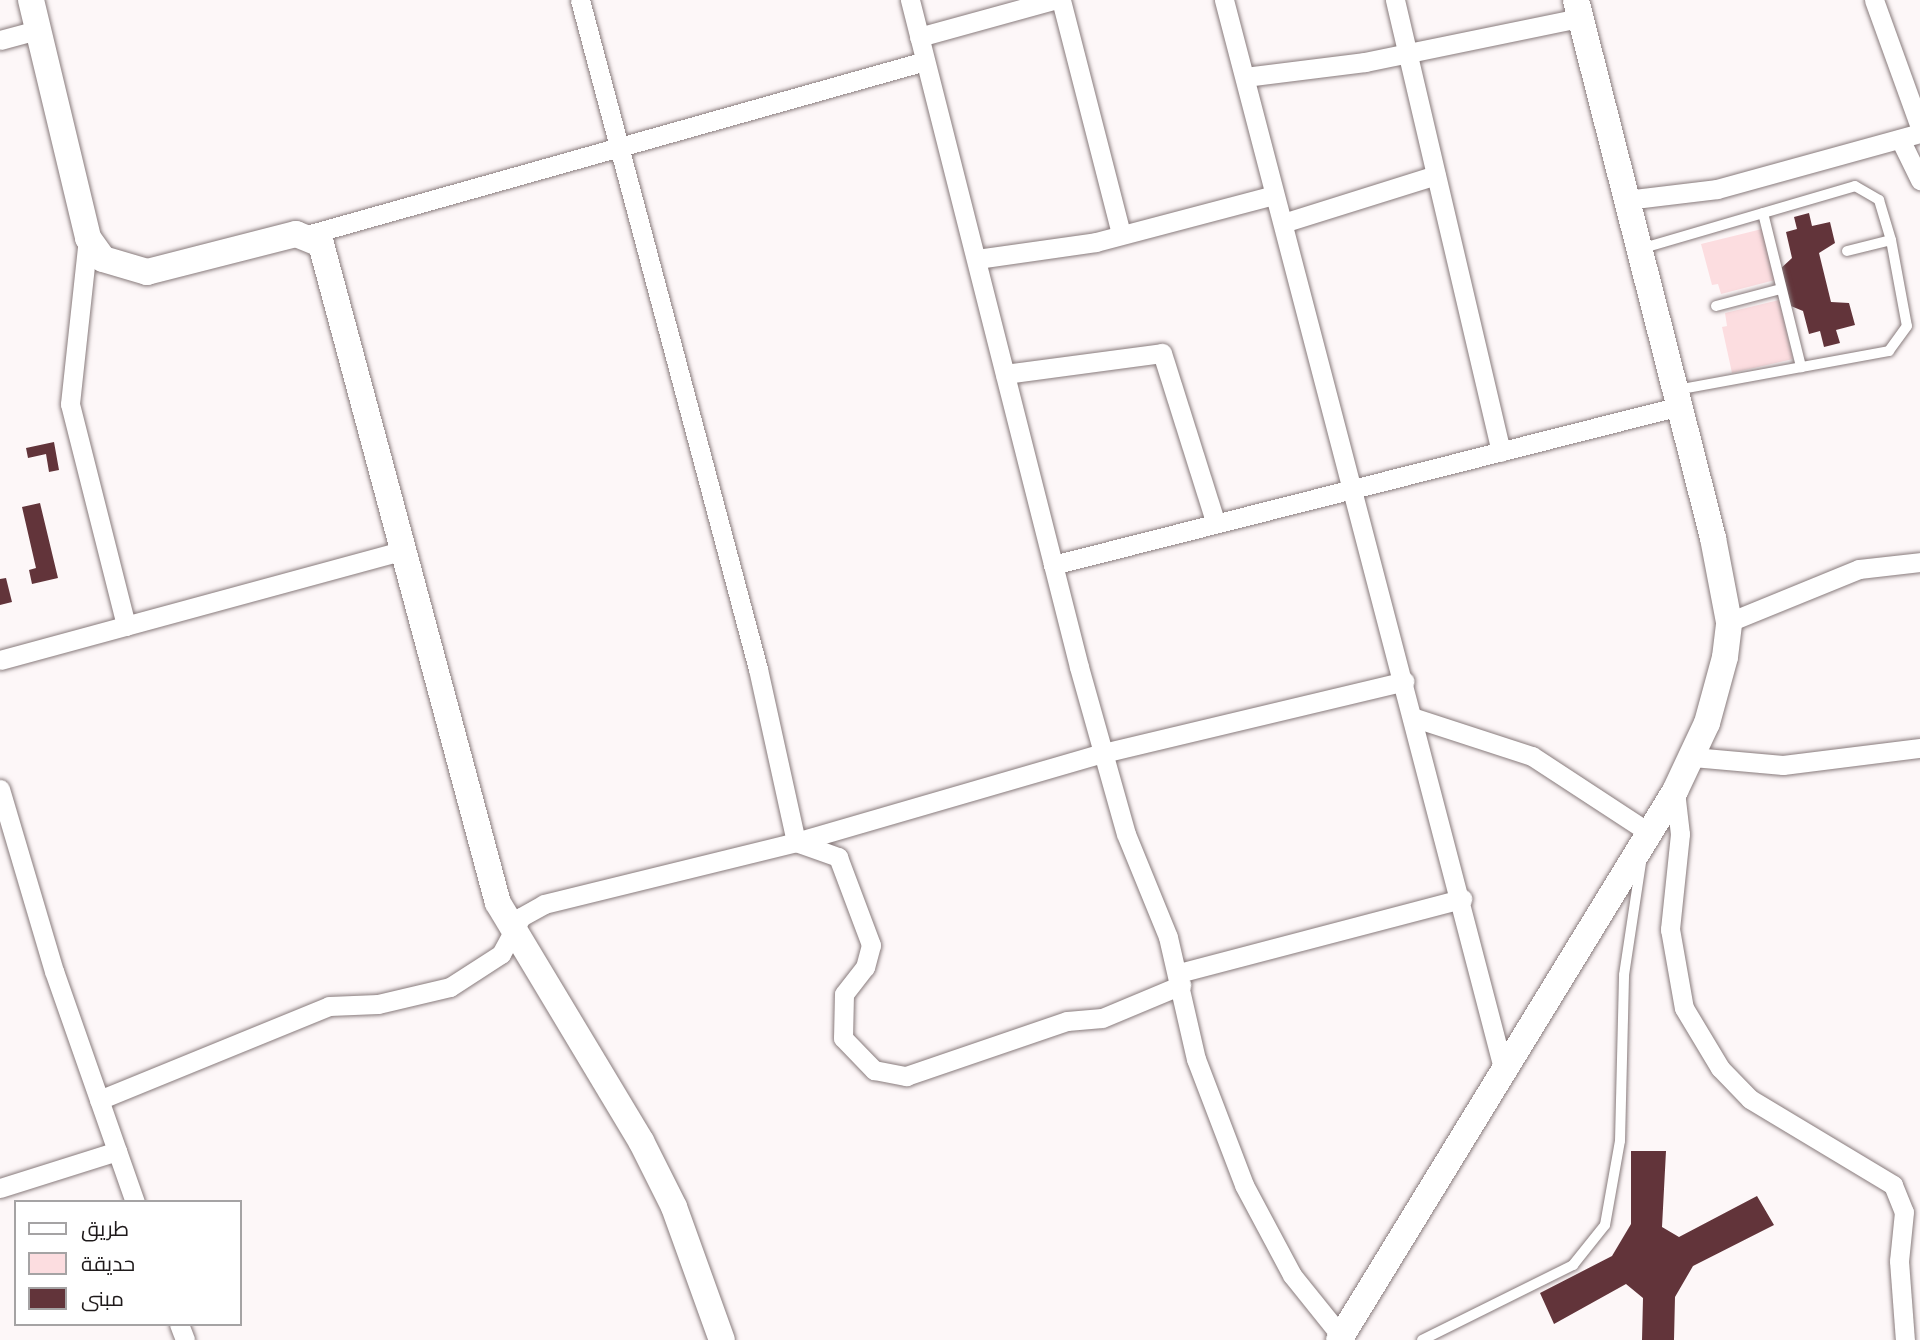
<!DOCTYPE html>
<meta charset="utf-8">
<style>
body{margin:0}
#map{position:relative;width:1920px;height:1340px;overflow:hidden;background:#fdf7f8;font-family:"Alegreya Sans",Cairo,sans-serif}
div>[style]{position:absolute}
.green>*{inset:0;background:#fcdde0}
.building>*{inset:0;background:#62343a}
.roads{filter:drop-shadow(0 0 2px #887b7c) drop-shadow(0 0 2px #887b7c)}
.lane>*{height:10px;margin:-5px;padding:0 5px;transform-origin:5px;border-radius:5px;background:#fff}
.street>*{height:19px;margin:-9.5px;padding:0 9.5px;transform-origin:9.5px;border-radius:9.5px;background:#fff}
.secondary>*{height:26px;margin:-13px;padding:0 13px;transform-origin:13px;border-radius:13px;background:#fff}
span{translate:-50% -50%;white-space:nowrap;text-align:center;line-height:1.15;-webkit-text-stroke:7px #fff;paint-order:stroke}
.legend{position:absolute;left:14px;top:1200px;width:228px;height:126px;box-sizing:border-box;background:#fff;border:2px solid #a5a3a4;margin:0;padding:9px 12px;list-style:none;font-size:21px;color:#1f1a1b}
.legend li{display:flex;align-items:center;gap:14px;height:35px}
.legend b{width:35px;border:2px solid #a5a3a4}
</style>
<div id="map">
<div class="green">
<div style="clip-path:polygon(1762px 229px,1775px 280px,1721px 294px,1718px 284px,1712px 285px,1701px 244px)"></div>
<div style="clip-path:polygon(1779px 300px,1793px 359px,1732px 373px,1722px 327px,1727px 326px,1725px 313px)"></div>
</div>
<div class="building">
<div style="clip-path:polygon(1809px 213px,1812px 226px,1830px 222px,1835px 243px,1819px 253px,1831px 302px,1849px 303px,1855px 325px,1836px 330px,1840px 343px,1824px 347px,1820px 331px,1809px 334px,1803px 311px,1786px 304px,1778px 271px,1792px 258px,1786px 232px,1797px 229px,1794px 217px)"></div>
<div style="clip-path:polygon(54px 442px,59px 470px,49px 472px,46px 454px,28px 458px,26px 448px)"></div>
<div style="clip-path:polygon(40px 503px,58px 578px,32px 584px,29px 570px,36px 568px,22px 507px)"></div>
<div style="clip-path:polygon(6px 578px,12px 602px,0 605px,0 579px)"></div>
<div style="clip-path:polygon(1631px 1151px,1666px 1151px,1662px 1227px,1679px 1237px,1757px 1196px,1774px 1225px,1693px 1266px,1675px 1297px,1674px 1340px,1642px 1340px,1643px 1298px,1626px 1284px,1554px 1324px,1540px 1293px,1612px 1256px,1631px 1224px)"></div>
</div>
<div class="roads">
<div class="lane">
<div style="left:1763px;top:213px;width:159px;rotate:76.1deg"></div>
<div style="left:1640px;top:249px;width:224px;rotate:-16.3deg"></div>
<div style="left:1855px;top:186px;width:28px;rotate:30deg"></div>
<div style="left:1879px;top:200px;width:42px;rotate:73.3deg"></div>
<div style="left:1891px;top:240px;width:87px;rotate:79.5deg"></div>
<div style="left:1907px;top:326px;width:31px;rotate:126deg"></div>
<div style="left:1889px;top:351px;width:216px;rotate:169.6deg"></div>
<div style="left:1847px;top:251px;width:45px;rotate:-14deg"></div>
<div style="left:1716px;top:306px;width:67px;rotate:-14.7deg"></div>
<div style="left:1422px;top:1340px;width:169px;rotate:-26.4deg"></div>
<div style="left:1573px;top:1265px;width:51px;rotate:-51.3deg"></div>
<div style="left:1605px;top:1225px;width:85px;rotate:-79.9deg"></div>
<div style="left:1620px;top:1141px;width:166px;rotate:-88.6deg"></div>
<div style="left:1624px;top:975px;width:113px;rotate:-81.4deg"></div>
</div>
<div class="street">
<div style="left:580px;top:0;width:692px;rotate:75.1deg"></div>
<div style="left:758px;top:669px;width:177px;rotate:77.6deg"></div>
<div style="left:796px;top:842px;width:45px;rotate:19.7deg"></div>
<div style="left:838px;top:857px;width:94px;rotate:69.4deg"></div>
<div style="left:871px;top:945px;width:23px;rotate:105deg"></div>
<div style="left:865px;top:967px;width:34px;rotate:128deg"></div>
<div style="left:844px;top:994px;width:44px;rotate:91.3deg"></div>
<div style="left:843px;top:1038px;width:45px;rotate:45.9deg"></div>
<div style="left:874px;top:1070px;width:33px;rotate:11deg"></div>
<div style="left:906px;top:1076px;width:170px;rotate:-18.9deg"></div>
<div style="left:1067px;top:1021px;width:35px;rotate:-5deg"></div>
<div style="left:1102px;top:1018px;width:86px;rotate:-22.7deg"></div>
<div style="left:910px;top:0;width:688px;rotate:75.78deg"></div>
<div style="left:1079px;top:667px;width:173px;rotate:74.3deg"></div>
<div style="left:1126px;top:834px;width:111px;rotate:67.8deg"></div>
<div style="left:1168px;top:937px;width:125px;rotate:77.1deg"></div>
<div style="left:1196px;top:1059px;width:135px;rotate:69.1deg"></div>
<div style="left:1244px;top:1185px;width:102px;rotate:61.9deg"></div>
<div style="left:1292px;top:1275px;width:78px;rotate:51.2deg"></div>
<div style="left:1061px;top:0;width:242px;rotate:75.6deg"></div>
<div style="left:1224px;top:0;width:1108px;rotate:75.36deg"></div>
<div style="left:1395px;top:0;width:464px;rotate:76.8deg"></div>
<div style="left:1874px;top:0;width:135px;rotate:70.1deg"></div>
<div style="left:919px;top:37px;width:139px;rotate:-15.4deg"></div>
<div style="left:0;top:40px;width:39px;rotate:-15deg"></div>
<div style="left:1245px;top:77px;width:121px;rotate:-7.1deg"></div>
<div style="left:1365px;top:62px;width:219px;rotate:-11.6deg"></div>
<div style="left:1900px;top:139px;width:46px;rotate:64deg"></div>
<div style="left:1626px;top:200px;width:92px;rotate:-6.9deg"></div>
<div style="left:1717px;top:189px;width:211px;rotate:-15.4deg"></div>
<div style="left:1283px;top:223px;width:160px;rotate:-17.4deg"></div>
<div style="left:307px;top:235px;width:642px;rotate:-15.72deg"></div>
<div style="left:88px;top:238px;width:167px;rotate:96.2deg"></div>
<div style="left:70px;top:404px;width:229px;rotate:75.8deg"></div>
<div style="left:977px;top:259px;width:120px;rotate:-8.1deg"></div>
<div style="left:1096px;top:242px;width:184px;rotate:-14.8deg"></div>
<div style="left:1005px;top:374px;width:158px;rotate:-7.6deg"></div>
<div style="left:1162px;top:353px;width:176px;rotate:72.5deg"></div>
<div style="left:1053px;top:565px;width:647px;rotate:-14.23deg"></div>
<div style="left:1729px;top:622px;width:140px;rotate:-22.2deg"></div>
<div style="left:1859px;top:569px;width:61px;rotate:-6.5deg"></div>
<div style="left:0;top:660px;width:417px;rotate:-15.2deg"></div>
<div style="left:1415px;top:718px;width:123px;rotate:18deg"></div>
<div style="left:1532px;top:756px;width:139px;rotate:33.2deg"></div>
<div style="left:1693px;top:757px;width:90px;rotate:5.1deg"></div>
<div style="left:1783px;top:765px;width:138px;rotate:-7.1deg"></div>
<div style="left:0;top:789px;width:190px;rotate:73.5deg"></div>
<div style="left:54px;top:971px;width:245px;rotate:70.7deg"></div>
<div style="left:1675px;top:791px;width:43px;rotate:83.4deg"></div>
<div style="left:1680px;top:834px;width:96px;rotate:96deg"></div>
<div style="left:1670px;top:929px;width:80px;rotate:80deg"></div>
<div style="left:1684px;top:1008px;width:70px;rotate:59deg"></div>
<div style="left:1720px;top:1068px;width:43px;rotate:45.9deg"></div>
<div style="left:1750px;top:1099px;width:167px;rotate:31deg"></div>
<div style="left:1893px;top:1185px;width:29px;rotate:68deg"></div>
<div style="left:1904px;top:1212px;width:49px;rotate:95.8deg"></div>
<div style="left:1899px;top:1261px;width:79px;rotate:85.7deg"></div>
<div style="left:1179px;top:973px;width:293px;rotate:-14.7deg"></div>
<div style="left:99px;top:1100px;width:248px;rotate:-22.2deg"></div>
<div style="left:329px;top:1006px;width:49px;rotate:-2.3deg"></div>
<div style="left:378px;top:1004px;width:74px;rotate:-13.3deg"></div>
<div style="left:450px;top:987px;width:61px;rotate:-32.9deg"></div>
<div style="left:501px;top:954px;width:42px;rotate:-61.6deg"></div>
<div style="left:521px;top:917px;width:26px;rotate:-29deg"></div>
<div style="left:544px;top:904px;width:260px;rotate:-13.8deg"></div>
<div style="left:796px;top:842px;width:320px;rotate:-16.2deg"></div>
<div style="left:1103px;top:753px;width:310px;rotate:-13.4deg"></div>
<div style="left:0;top:1188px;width:123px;rotate:-17.5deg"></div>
<div style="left:179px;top:1324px;width:17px;rotate:69deg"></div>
</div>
<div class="secondary">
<div style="left:31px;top:0;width:245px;rotate:76.5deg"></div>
<div style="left:88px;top:238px;width:26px;rotate:54deg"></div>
<div style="left:103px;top:259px;width:46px;rotate:16.5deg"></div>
<div style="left:147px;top:272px;width:154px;rotate:-14.3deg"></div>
<div style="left:296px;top:234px;width:27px;rotate:22deg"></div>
<div style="left:321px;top:244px;width:682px;rotate:74.97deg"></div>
<div style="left:498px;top:903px;width:278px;rotate:59deg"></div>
<div style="left:641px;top:1141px;width:74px;rotate:63.4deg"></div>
<div style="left:674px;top:1207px;width:141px;rotate:70.2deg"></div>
<div style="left:1339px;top:1340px;width:644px;rotate:-58.53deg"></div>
<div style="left:1675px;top:791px;width:75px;rotate:-64.8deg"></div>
<div style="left:1707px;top:723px;width:68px;rotate:-74.7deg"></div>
<div style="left:1725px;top:657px;width:35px;rotate:-83deg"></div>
<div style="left:1729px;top:622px;width:86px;rotate:-100.8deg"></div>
<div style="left:1713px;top:538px;width:555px;rotate:-104.29deg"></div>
</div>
</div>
<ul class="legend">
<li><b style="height:9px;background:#fff"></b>طريق</li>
<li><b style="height:19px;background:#fcdde0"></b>حديقة</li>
<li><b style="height:19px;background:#62343a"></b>مبنى</li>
</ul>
</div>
